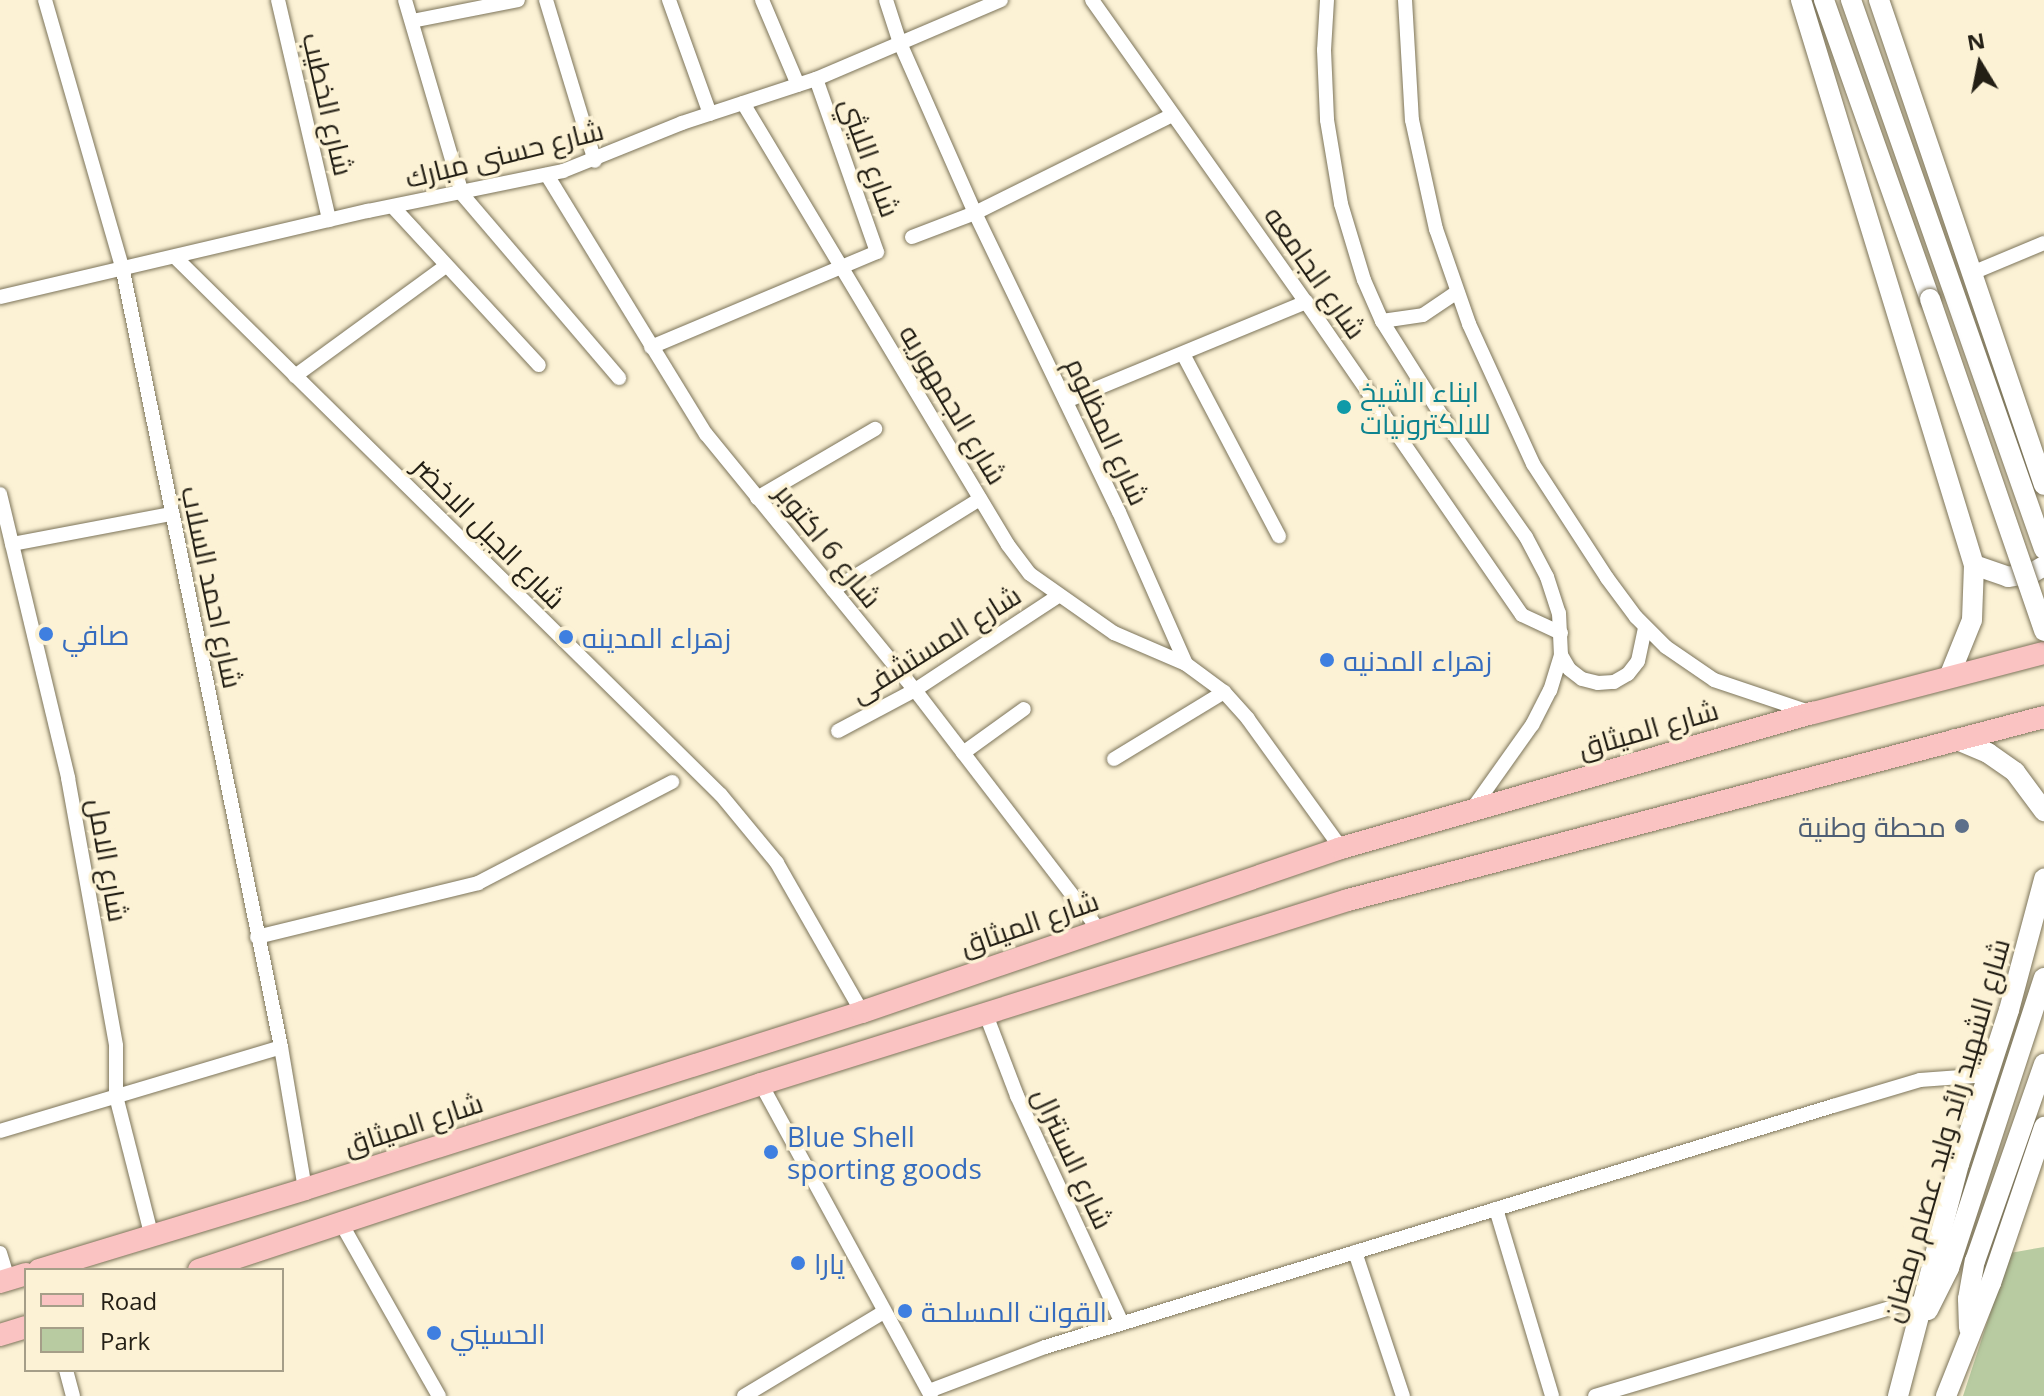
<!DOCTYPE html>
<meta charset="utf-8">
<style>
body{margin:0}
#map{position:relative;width:2044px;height:1396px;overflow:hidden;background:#fcf2d5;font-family:"Open Sans",Cairo,sans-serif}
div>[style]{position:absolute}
.green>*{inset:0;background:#b8cba1}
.roads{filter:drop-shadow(0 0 2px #7c745a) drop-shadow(0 0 2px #7c745a)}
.street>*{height:14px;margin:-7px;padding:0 7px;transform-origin:7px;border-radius:7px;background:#fff}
.secondary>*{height:20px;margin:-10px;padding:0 10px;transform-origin:10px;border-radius:10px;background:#fff}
.primary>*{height:22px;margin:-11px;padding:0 11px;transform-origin:11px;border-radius:11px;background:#fac3c2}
.bridges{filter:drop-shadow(0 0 2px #7c745a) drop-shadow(0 0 2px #7c745a)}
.secondary-bridge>*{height:20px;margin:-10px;padding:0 10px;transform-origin:10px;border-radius:10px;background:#fff}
.dots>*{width:22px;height:22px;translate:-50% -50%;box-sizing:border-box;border:4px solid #fcf2d5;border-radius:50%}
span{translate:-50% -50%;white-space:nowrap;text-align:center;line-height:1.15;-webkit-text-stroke:7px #fcf2d5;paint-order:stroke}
.street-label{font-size:28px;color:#231f15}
.culture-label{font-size:28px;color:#0d838f}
.left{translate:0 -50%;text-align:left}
.shop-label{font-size:28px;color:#366cbe}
.service-label{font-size:28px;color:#4e5e75}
.right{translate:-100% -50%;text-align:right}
.legend{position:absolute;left:24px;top:1268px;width:260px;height:104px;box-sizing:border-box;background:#fcf2d5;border:2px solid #a59e88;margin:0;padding:10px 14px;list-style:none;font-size:24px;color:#231f15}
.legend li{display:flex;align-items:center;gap:16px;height:40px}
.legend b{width:40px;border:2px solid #a59e88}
.north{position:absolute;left:1940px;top:24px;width:80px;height:80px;-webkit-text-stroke:6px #fcf2d5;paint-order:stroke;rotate:350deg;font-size:22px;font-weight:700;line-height:32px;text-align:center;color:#231f15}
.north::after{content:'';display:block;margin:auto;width:28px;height:36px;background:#231f15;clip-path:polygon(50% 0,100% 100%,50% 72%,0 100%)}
</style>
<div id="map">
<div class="green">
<div style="clip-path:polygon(2044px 1247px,2044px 1396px,1963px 1396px,2010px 1253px)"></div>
</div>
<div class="roads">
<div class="street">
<div style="left:45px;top:0;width:282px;rotate:73.9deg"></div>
<div style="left:123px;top:271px;width:792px;rotate:78.49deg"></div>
<div style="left:281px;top:1047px;width:144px;rotate:80.4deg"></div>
<div style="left:278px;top:0;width:226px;rotate:76.9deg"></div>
<div style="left:405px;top:0;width:202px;rotate:73.6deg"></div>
<div style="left:462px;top:194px;width:242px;rotate:49.5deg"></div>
<div style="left:546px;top:0;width:168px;rotate:73.1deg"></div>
<div style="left:669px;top:0;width:121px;rotate:70.2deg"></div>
<div style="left:762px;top:0;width:92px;rotate:67deg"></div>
<div style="left:886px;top:0;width:45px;rotate:72deg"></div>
<div style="left:900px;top:43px;width:186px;rotate:66.2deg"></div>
<div style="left:975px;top:213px;width:332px;rotate:64.3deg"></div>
<div style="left:1119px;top:512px;width:166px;rotate:66.2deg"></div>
<div style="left:1186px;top:664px;width:47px;rotate:36.4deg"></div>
<div style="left:1224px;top:692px;width:36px;rotate:48deg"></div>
<div style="left:1248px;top:719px;width:159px;rotate:54.2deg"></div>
<div style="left:1092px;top:0;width:370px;rotate:54.7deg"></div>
<div style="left:1306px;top:302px;width:380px;rotate:55.4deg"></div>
<div style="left:1522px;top:615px;width:43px;rotate:24.8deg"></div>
<div style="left:1327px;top:0;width:50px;rotate:93.4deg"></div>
<div style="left:1324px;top:50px;width:70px;rotate:87.5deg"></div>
<div style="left:1327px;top:120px;width:85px;rotate:80.5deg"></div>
<div style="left:1341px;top:204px;width:79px;rotate:73.2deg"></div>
<div style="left:1364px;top:280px;width:45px;rotate:66.3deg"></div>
<div style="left:1382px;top:321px;width:128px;rotate:57.8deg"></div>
<div style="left:1450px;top:429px;width:132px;rotate:54.9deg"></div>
<div style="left:1526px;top:537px;width:45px;rotate:62.3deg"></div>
<div style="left:1547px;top:577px;width:38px;rotate:72deg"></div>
<div style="left:1559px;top:613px;width:42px;rotate:87.3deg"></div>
<div style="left:1561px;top:655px;width:37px;rotate:107deg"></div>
<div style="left:1550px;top:690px;width:39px;rotate:117deg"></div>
<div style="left:1532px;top:725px;width:102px;rotate:125.4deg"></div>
<div style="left:1405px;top:0;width:120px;rotate:86.7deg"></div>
<div style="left:1412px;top:120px;width:112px;rotate:77.6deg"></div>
<div style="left:1436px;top:229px;width:101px;rotate:70.8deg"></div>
<div style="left:1469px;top:324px;width:154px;rotate:65.4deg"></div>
<div style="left:1533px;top:464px;width:136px;rotate:57deg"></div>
<div style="left:1607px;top:578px;width:49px;rotate:53.4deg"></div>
<div style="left:1636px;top:617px;width:42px;rotate:45deg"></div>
<div style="left:1666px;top:647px;width:58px;rotate:34.5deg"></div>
<div style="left:1714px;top:680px;width:100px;rotate:18.6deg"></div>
<div style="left:412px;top:21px;width:108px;rotate:-11.2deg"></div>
<div style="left:743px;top:103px;width:515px;rotate:59.06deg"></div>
<div style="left:1008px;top:545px;width:36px;rotate:53deg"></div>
<div style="left:1030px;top:574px;width:103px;rotate:35.1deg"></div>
<div style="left:1114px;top:633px;width:78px;rotate:23.3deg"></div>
<div style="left:547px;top:175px;width:304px;rotate:58.5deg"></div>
<div style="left:706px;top:434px;width:330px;rotate:50.8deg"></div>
<div style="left:915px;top:690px;width:302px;rotate:52.5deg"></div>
<div style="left:393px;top:207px;width:215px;rotate:47.3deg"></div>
<div style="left:912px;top:237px;width:67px;rotate:-20.9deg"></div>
<div style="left:975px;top:213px;width:220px;rotate:-26.4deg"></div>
<div style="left:176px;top:258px;width:765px;rotate:44.58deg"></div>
<div style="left:721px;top:795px;width:88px;rotate:50.5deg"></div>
<div style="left:777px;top:863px;width:172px;rotate:60.3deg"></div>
<div style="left:1972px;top:273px;width:78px;rotate:-22.6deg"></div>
<div style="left:0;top:297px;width:378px;rotate:-13.2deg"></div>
<div style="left:368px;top:211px;width:199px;rotate:-11.6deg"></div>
<div style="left:563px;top:171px;width:128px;rotate:-22deg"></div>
<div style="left:682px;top:123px;width:141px;rotate:-18.2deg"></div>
<div style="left:816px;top:79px;width:201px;rotate:-23.1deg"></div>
<div style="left:1382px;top:321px;width:41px;rotate:-8.3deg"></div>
<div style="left:1423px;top:315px;width:40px;rotate:-34deg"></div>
<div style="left:651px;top:347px;width:245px;rotate:-22.8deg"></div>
<div style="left:877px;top:252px;width:183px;rotate:-109.4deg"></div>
<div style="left:1183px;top:354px;width:206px;rotate:62.2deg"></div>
<div style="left:295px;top:376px;width:187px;rotate:-36.1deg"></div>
<div style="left:1066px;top:401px;width:260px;rotate:-22.4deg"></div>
<div style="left:0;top:494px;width:292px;rotate:76.5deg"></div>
<div style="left:68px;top:778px;width:272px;rotate:79.8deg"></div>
<div style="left:116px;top:1046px;width:50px;rotate:90deg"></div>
<div style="left:116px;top:1096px;width:146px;rotate:75.7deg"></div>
<div style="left:757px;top:498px;width:137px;rotate:-30.3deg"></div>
<div style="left:12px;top:544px;width:162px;rotate:-10.7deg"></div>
<div style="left:833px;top:590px;width:173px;rotate:-31.8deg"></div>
<div style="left:1561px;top:655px;width:16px;rotate:60deg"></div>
<div style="left:1569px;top:669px;width:16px;rotate:38deg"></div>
<div style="left:1582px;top:679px;width:16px;rotate:14deg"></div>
<div style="left:1598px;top:683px;width:16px;rotate:-4deg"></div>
<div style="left:1614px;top:682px;width:16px;rotate:-30deg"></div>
<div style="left:1628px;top:674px;width:16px;rotate:-52deg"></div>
<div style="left:1638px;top:661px;width:35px;rotate:-78deg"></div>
<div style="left:838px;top:731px;width:87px;rotate:-28deg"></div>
<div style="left:915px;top:690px;width:171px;rotate:-33.3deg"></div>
<div style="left:963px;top:753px;width:75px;rotate:-35.8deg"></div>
<div style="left:1114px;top:759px;width:129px;rotate:-31.3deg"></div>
<div style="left:257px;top:937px;width:228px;rotate:-13.7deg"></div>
<div style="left:478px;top:883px;width:219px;rotate:-27.5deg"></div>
<div style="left:985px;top:1012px;width:90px;rotate:69.1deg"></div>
<div style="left:1017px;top:1096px;width:250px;rotate:65.2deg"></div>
<div style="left:761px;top:1084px;width:355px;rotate:61.4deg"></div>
<div style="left:0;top:1131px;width:293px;rotate:-16.6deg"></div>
<div style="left:1496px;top:1209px;width:195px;rotate:73.3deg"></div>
<div style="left:341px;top:1223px;width:199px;rotate:60.5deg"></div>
<div style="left:1355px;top:1252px;width:152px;rotate:71.6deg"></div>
<div style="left:0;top:1253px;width:28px;rotate:73deg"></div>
<div style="left:66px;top:1370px;width:27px;rotate:75deg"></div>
<div style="left:929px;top:1391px;width:124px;rotate:-20.8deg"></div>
<div style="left:1045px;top:1347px;width:824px;rotate:-17.01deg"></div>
<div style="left:1833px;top:1106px;width:91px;rotate:-16.6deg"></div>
<div style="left:1920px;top:1080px;width:68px;rotate:-4.2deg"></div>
<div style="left:744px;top:1396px;width:163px;rotate:-31deg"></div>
<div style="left:1595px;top:1396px;width:322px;rotate:-16.6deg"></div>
<div style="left:1904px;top:1304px;width:19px;rotate:-3deg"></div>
</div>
<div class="secondary">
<div style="left:1801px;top:0;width:591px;rotate:72.98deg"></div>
<div style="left:1974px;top:565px;width:55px;rotate:92.1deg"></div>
<div style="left:1972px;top:620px;width:61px;rotate:112deg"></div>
<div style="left:1824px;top:0;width:317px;rotate:70.5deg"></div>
<div style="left:1851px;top:0;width:582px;rotate:70.63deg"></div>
<div style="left:1879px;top:0;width:512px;rotate:71.21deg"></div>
<div style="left:1974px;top:565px;width:36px;rotate:19deg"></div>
<div style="left:2008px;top:577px;width:24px;rotate:-9deg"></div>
<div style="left:2032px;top:573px;width:14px;rotate:-30deg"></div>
<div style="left:1955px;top:739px;width:36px;rotate:23deg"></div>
<div style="left:1988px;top:753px;width:33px;rotate:35deg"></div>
<div style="left:2015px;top:772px;width:49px;rotate:53.4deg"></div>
<div style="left:1928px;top:1310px;width:47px;rotate:-63.4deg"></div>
<div style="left:1949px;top:1268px;width:305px;rotate:-71.9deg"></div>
<div style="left:1969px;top:1328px;width:29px;rotate:-92deg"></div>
<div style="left:1968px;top:1299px;width:39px;rotate:-80deg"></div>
<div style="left:1975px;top:1261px;width:209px;rotate:-70.7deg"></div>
<div style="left:1898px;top:1396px;width:240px;rotate:-75.3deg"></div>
<div style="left:1959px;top:1164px;width:162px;rotate:-72deg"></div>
<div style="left:2009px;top:1010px;width:136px;rotate:-75deg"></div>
<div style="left:1946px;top:1396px;width:122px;rotate:-68.3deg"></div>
<div style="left:1991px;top:1283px;width:165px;rotate:-71.2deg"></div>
</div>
<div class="primary">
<div style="left:39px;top:1270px;width:278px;rotate:-16.9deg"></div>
<div style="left:305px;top:1189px;width:584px;rotate:-17.63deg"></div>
<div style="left:862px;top:1012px;width:506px;rotate:-18.9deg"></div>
<div style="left:1341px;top:848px;width:491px;rotate:-16deg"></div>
<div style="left:1813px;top:713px;width:239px;rotate:-14.6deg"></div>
<div style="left:199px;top:1270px;width:592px;rotate:-18.31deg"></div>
<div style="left:761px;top:1084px;width:615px;rotate:-17.4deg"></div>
<div style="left:1348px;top:900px;width:720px;rotate:-14.73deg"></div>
<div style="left:0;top:1282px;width:27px;rotate:-17deg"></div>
<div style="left:0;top:1335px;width:27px;rotate:-17deg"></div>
</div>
</div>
<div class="bridges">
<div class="secondary-bridge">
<div style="left:1930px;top:299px;width:351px;rotate:71deg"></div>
</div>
</div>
<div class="dots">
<div style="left:1344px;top:407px;background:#0f9aa8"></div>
<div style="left:46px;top:634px;background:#3f7fe0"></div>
<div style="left:566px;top:637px;background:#3f7fe0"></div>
<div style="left:1327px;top:660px;background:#3f7fe0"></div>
<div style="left:1962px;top:826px;background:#5c6f8a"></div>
<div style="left:771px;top:1152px;background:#3f7fe0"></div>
<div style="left:798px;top:1263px;background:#3f7fe0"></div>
<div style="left:905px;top:1311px;background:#3f7fe0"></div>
<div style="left:434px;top:1333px;background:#3f7fe0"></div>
</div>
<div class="street-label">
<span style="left:329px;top:104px;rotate:77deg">شارع الخطيب</span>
<span style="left:504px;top:153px;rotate:-14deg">شارع حسنى مبارك</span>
<span style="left:871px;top:157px;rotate:70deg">شارع الليثي</span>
<span style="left:1316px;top:272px;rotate:55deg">شارع الجامعه</span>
<span style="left:954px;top:404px;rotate:59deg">شارع الجمهوريه</span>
<span style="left:1108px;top:431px;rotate:65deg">شارع المظلوم</span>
<span style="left:490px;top:532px;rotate:45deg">شارع الجبل الاخضر</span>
<span style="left:829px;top:545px;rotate:51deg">شارع 6 اكتوبر</span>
<span style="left:213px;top:587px;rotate:78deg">شارع احمد السلاب</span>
<span style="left:935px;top:643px;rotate:-32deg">شارع المستشفى</span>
<span style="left:1648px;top:728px;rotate:-16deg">شارع الميثاق</span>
<span style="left:109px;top:860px;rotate:80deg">شارع الامل</span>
<span style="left:1029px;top:922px;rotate:-19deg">شارع الميثاق</span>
<span style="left:413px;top:1123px;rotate:-18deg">شارع الميثاق</span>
<span style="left:1945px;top:1130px;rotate:-74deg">شارع الشهيد رائد وليد عصام رمضان</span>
<span style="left:1074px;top:1158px;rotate:65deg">شارع السنترال</span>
</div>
<div class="culture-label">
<span class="left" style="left:1360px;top:407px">ابناء الشيخ<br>للالكترونيات</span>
</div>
<div class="shop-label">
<span class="left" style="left:62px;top:634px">صافي</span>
<span class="left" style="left:582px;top:637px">زهراء المدينه</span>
<span class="left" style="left:1343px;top:660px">زهراء المدنيه</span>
<span class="left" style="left:787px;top:1152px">Blue Shell<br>sporting goods</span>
<span class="left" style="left:814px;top:1263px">يارا</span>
<span class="left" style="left:921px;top:1311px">القوات المسلحة</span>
<span class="left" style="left:450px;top:1333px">الحسيني</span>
</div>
<div class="service-label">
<span class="right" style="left:1946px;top:826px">محطة وطنية</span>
</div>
<ul class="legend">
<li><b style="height:10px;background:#fac3c2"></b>Road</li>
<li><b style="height:22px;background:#b8cba1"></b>Park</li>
</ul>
<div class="north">N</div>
</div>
